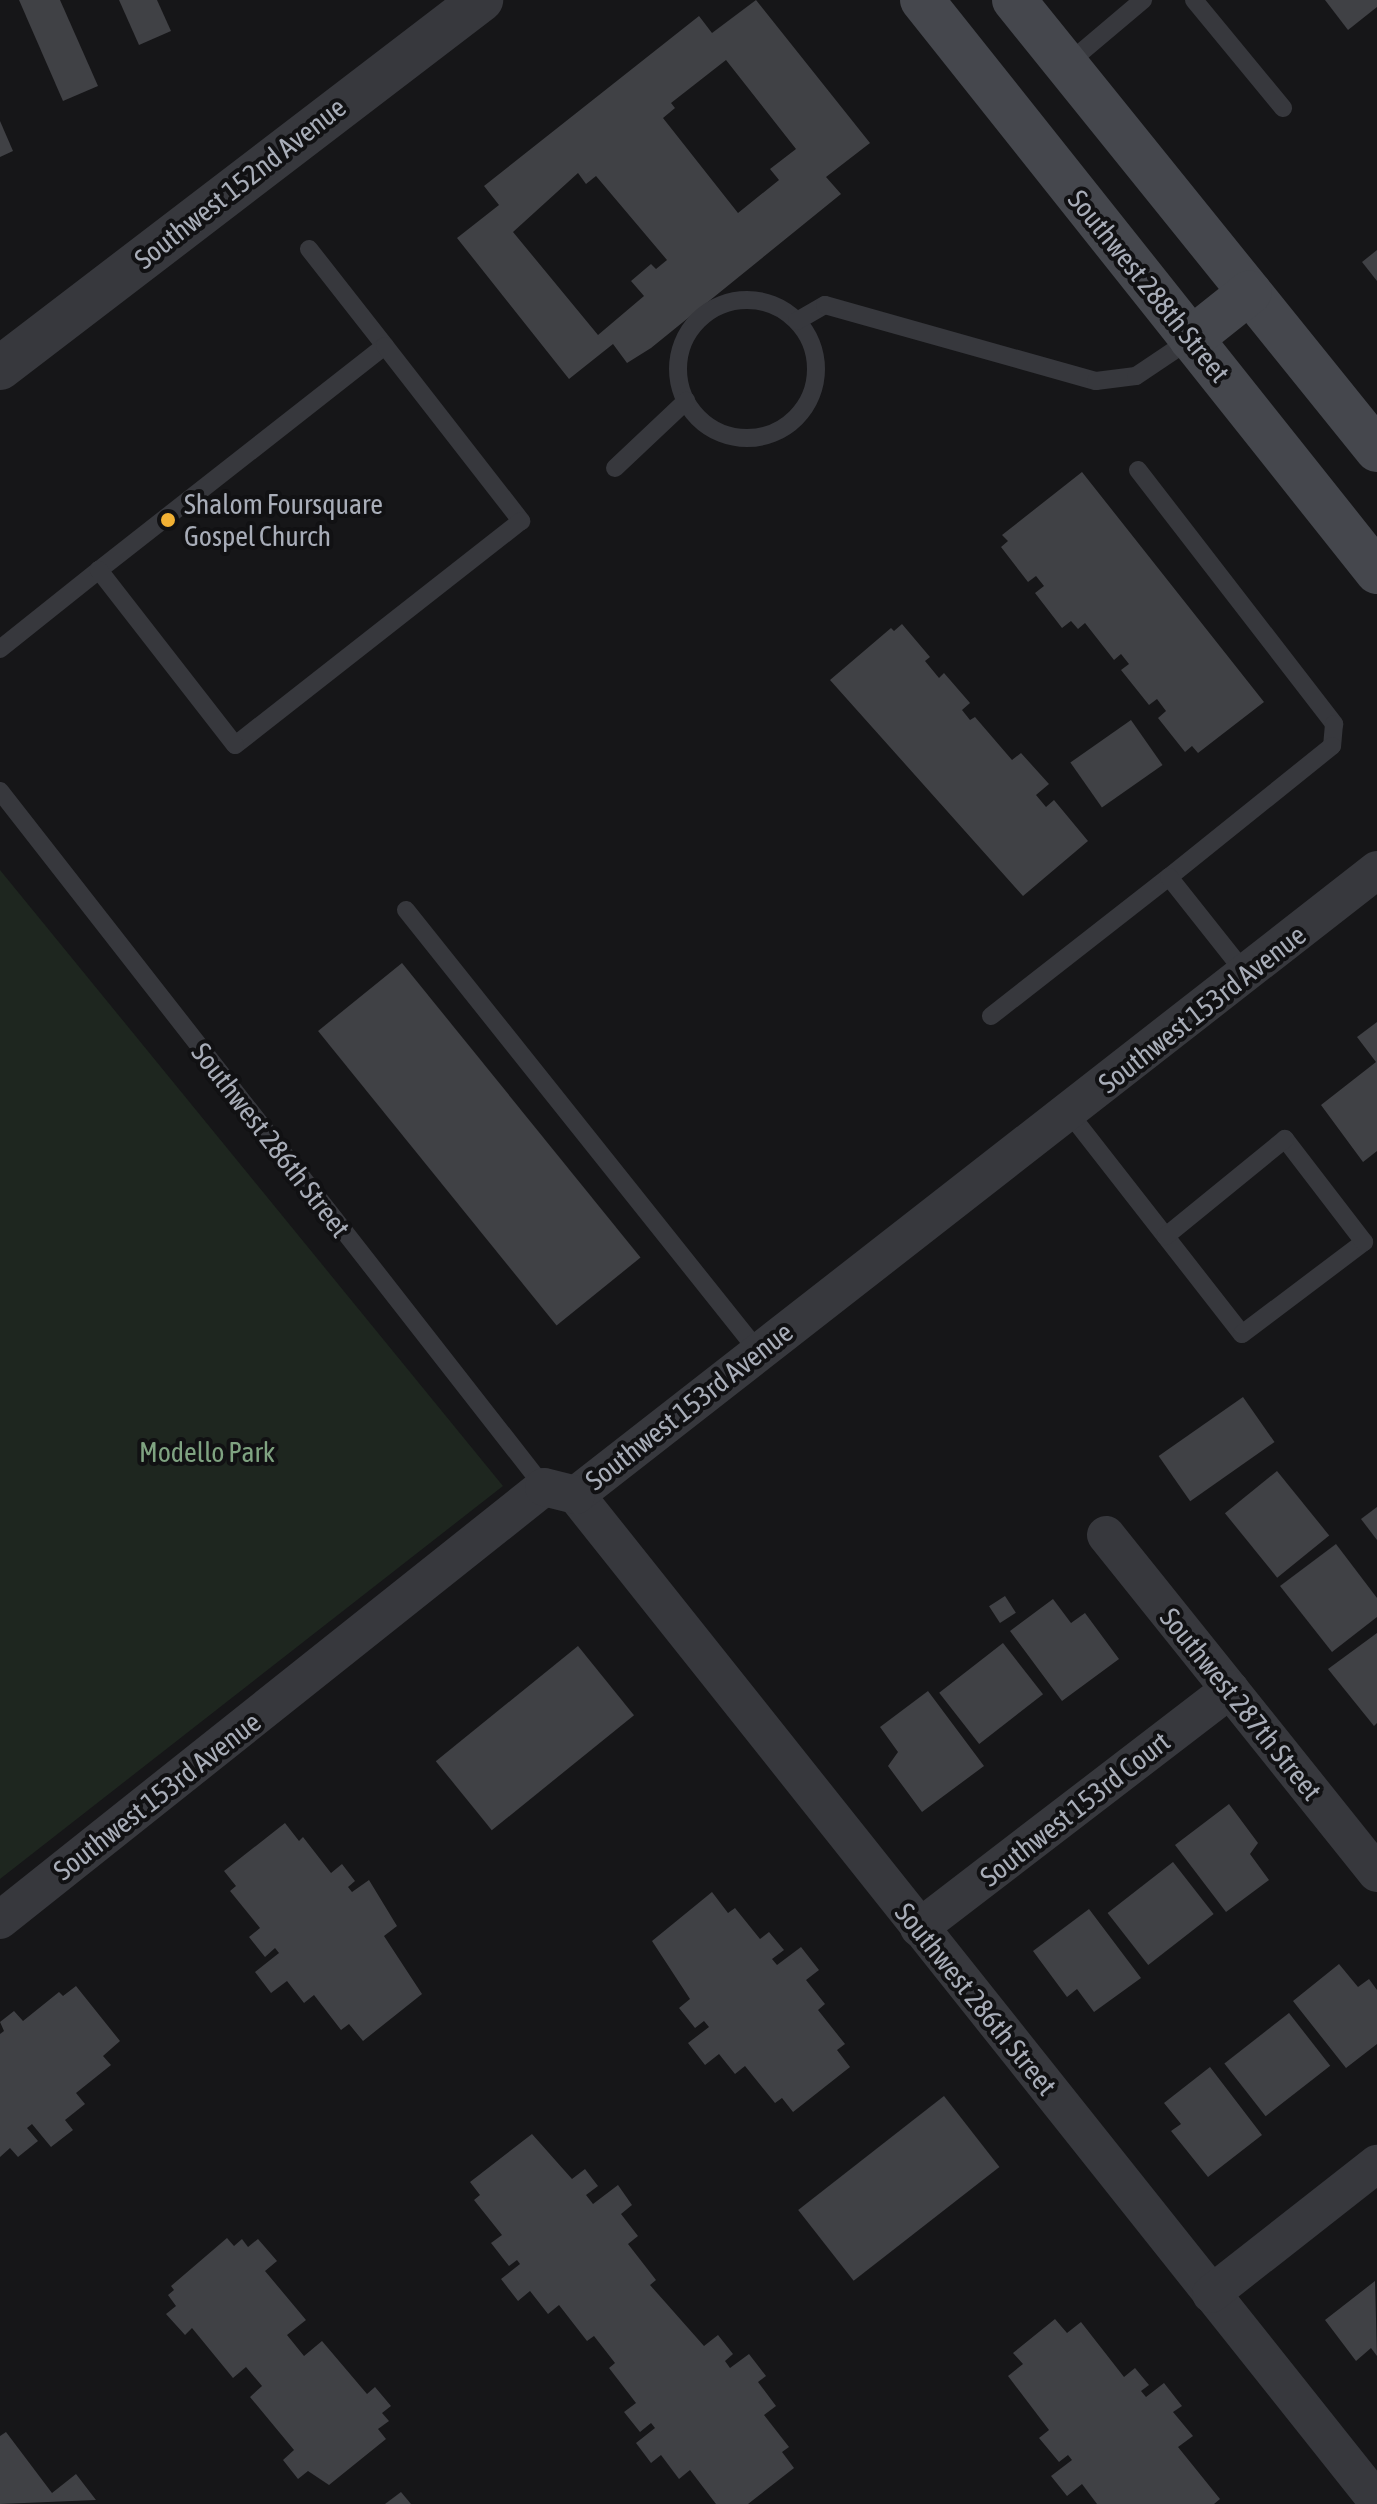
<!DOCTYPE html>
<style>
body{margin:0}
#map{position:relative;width:1377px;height:2504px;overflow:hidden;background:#161618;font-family:"Asap Condensed",sans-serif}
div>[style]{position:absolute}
.green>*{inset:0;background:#1e261f}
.building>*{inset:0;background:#404145;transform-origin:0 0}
.service>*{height:18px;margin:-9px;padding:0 9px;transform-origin:9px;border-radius:9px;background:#37383d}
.service>.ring{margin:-9px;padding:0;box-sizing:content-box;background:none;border:18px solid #37383d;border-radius:50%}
.minor>*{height:38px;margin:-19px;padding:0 19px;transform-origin:19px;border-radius:19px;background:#37383d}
.tertiary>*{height:44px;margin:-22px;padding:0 22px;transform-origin:22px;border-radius:22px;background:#37383d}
.secondary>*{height:44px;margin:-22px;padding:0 22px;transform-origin:22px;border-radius:22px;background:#45474d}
.dots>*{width:22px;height:22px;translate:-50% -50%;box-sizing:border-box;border:4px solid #111113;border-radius:50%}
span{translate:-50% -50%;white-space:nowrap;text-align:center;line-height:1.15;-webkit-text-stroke:8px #111113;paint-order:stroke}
.street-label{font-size:28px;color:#a8adb8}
.poi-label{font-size:28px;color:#a8adb8}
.left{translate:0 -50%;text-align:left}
.park-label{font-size:28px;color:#7fa381}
</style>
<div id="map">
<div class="green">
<div style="clip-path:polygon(0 870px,503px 1486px,0 1879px)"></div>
</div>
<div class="building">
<div style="clip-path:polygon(19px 0,60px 0,98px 86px,63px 101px)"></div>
<div style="clip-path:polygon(119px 0,157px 0,171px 31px,139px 45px)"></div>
<div style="clip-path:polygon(evenodd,756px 0,870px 143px,826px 177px,841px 194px,651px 348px,627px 363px,613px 344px,569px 379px,457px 238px,499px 205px,484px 186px,699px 16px,712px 33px,756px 0,726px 60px,796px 149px,770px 169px,779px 180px,738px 213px,663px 118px,675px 108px,671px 103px,726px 60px,756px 0,578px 173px,586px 184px,596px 176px,667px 260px,656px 269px,651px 264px,631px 281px,644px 296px,598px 335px,513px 232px,578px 173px)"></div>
<div style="clip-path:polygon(1325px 0,1377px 0,1377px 7px,1348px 30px)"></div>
<div style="clip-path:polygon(0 121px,13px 151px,0 157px)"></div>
<div style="clip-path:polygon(1377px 250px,1377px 281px,1362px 262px)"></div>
<div style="clip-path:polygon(1082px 472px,1264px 702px,1198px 753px,1192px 746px,1185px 752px,1158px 718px,1166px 711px,1157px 699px,1149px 705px,1121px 670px,1129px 664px,1121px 654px,1114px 660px,1085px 623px,1078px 629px,1071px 621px,1062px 628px,1035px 593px,1044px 586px,1036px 576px,1028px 582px,1001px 547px,1008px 541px,1002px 535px)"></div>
<div style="clip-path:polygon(902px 624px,930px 657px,925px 661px,939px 678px,944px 673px,970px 703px,962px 710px,970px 720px,975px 717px,1012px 760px,1021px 753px,1049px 784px,1036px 795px,1046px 807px,1054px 800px,1088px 841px,1023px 896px,830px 680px,891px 628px,894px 631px)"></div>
<div style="left:1131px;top:720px;width:55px;height:74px;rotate:55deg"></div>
<div style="left:402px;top:963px;width:379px;height:108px;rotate:51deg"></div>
<div style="clip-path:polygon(1377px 1022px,1377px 1151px,1363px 1162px,1321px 1105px,1376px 1062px,1357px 1037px)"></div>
<div style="left:1243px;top:1397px;width:55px;height:103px;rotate:55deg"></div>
<div style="left:1277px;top:1471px;width:83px;height:67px;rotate:51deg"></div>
<div style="clip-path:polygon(1377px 1507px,1377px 1540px,1361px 1519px)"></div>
<div style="clip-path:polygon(1336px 1544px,1377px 1598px,1377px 1617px,1332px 1652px,1280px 1586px)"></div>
<div style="left:1005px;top:1596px;width:20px;height:19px;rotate:57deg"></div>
<div style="clip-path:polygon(1053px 1599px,1071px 1623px,1085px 1613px,1119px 1659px,1062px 1701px,1010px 1631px)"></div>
<div style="clip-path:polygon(1377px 1633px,1377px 1723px,1374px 1726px,1328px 1669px)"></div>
<div style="left:1003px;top:1643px;width:65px;height:81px;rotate:52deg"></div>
<div style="left:578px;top:1646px;width:89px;height:183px;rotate:51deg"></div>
<div style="clip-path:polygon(928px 1691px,984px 1766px,922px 1812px,888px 1766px,898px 1752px,880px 1727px)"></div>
<div style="clip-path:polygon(1229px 1804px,1258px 1843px,1250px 1854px,1269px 1880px,1226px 1912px,1175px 1845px)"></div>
<div style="clip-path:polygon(285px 1823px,299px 1841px,303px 1837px,331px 1873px,342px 1864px,355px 1881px,348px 1887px,352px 1892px,369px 1880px,397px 1926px,384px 1936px,422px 1994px,363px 2041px,349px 2024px,341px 2030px,314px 1995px,304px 2003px,287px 1981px,271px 1993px,255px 1972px,279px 1953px,275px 1948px,265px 1957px,249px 1937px,260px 1928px,230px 1891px,236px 1886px,224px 1871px)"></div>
<div style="left:1173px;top:1862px;width:66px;height:83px;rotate:52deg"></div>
<div style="clip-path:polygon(712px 1892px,728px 1913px,735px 1908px,760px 1939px,769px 1932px,784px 1950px,772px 1959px,777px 1965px,801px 1947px,819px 1970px,806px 1980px,825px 2004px,818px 2010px,845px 2044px,837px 2050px,850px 2067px,793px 2112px,782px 2098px,775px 2103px,745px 2066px,735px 2074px,719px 2054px,705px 2065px,688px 2043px,709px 2027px,704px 2021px,695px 2028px,679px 2008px,690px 1999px,652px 1941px)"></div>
<div style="clip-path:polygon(1089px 1909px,1141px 1978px,1094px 2012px,1077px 1989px,1067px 1997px,1033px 1951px)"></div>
<div style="clip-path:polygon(1339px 1964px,1358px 1987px,1369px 1979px,1377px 1990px,1377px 2044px,1346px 2068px,1293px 2001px)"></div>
<div style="clip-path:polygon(76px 1986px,120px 2041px,103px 2056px,111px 2065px,76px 2093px,85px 2104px,65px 2120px,73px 2130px,51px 2147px,32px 2124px,27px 2128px,38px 2141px,18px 2157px,10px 2148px,0 2157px,0 2034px,4px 2031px,0 2022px,14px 2011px,23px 2021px,59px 1992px,63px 1996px)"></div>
<div style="left:1289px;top:2013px;width:67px;height:82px;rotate:52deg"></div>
<div style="clip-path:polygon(1210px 2067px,1262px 2135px,1208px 2177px,1171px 2131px,1181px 2124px,1164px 2103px)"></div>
<div style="left:944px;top:2096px;width:90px;height:185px;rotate:52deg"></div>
<div style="clip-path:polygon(532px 2134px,572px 2179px,585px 2169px,598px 2186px,586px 2195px,593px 2204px,618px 2185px,632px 2205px,621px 2214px,638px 2236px,628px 2244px,656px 2280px,650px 2285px,704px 2346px,718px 2335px,733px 2354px,725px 2361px,730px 2368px,749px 2354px,766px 2376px,758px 2382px,776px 2406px,764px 2415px,789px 2447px,782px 2452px,794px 2468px,748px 2504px,716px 2504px,690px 2470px,679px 2479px,661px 2455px,651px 2463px,636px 2443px,655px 2428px,651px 2423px,640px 2432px,624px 2412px,636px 2403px,609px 2368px,615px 2363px,594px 2336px,587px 2341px,559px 2305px,548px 2314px,530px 2291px,518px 2301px,501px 2279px,520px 2264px,517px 2260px,509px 2266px,491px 2243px,502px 2235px,474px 2200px,480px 2195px,470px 2182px)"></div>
<div style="clip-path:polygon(227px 2238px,234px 2246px,242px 2239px,248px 2247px,258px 2239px,277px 2261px,265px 2271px,306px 2320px,287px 2335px,304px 2356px,322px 2341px,367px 2394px,375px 2387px,391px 2406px,382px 2413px,389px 2421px,378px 2429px,386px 2439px,329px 2485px,308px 2471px,298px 2479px,283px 2460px,294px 2450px,250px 2397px,262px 2386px,246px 2367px,233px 2378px,192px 2328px,185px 2335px,166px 2314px,176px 2306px,168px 2295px,174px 2290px,171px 2286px)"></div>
<div style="clip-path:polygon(1375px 2281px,1377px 2356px,1371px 2348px,1356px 2361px,1325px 2320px)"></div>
<div style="clip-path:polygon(1055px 2319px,1067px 2333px,1081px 2322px,1124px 2377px,1135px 2368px,1149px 2385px,1141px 2391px,1146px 2397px,1164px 2383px,1182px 2406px,1173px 2412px,1193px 2436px,1178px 2447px,1220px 2499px,1214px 2504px,1097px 2504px,1082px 2484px,1067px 2496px,1051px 2476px,1072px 2460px,1068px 2455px,1059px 2462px,1039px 2438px,1049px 2430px,1008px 2376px,1023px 2364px,1013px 2353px)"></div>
<div style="clip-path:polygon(6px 2432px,52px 2493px,76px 2474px,96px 2500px,0 2504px,0 2436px)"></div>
<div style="clip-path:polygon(401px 2492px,411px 2504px,385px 2504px)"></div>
</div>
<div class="service">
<div style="left:1194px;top:0;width:140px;rotate:50.5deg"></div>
<div style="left:1066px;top:65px;width:101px;rotate:-40.2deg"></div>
<div style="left:309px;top:249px;width:123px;rotate:51.9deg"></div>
<div class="ring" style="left:678px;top:300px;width:120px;height:120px"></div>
<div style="left:797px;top:321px;width:32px;rotate:-30deg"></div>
<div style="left:825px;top:305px;width:281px;rotate:15.7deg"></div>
<div style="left:1096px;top:381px;width:40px;rotate:-7.1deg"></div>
<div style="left:1136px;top:376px;width:66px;rotate:-33.9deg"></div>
<div style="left:615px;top:468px;width:98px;rotate:-43.3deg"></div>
<div style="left:1138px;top:470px;width:321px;rotate:52.3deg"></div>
<div style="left:1334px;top:724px;width:22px;rotate:95deg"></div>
<div style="left:1332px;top:746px;width:209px;rotate:141.2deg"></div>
<div style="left:0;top:649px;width:127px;rotate:-38.6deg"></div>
<div style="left:99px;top:570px;width:363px;rotate:-38.1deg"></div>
<div style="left:385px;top:346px;width:222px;rotate:52.1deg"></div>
<div style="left:521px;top:521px;width:363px;rotate:141.9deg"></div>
<div style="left:235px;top:745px;width:222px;rotate:-127.9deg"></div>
<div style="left:0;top:791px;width:883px;rotate:51.99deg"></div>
<div style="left:406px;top:910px;width:564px;rotate:51.4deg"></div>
<div style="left:991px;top:1016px;width:226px;rotate:-38deg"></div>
<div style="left:1169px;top:877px;width:124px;rotate:51.6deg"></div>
<div style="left:1070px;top:1114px;width:279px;rotate:52deg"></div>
<div style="left:1242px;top:1334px;width:153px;rotate:-37deg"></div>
<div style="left:1364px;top:1242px;width:130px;rotate:-127.5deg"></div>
<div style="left:1285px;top:1139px;width:154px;rotate:140.8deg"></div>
</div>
<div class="minor">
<div style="left:576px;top:1495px;width:1286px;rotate:51.47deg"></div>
<div style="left:576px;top:1495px;width:1016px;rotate:-37.96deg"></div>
<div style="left:1106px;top:1535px;width:433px;rotate:51.3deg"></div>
<div style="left:0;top:1920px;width:695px;rotate:-38.52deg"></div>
<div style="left:544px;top:1487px;width:33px;rotate:14deg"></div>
<div style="left:919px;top:1928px;width:392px;rotate:-37.5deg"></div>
<div style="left:1211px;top:2294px;width:211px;rotate:-38.1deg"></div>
</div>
<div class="tertiary">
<div style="left:0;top:368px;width:606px;rotate:-37.42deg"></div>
</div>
<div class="secondary">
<div style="left:922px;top:0;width:731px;rotate:51.5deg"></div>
<div style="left:1014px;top:0;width:578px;rotate:51.11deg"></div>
<div style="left:1191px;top:339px;width:75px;rotate:-38.5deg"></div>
</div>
<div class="dots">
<div style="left:168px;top:520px;background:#f2b134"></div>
</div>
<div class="street-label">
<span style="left:240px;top:183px;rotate:-38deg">Southwest 152nd Avenue</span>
<span style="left:1149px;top:286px;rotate:51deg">Southwest 288th Street</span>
<span style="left:1202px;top:1009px;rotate:-38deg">Southwest 153rd Avenue</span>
<span style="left:271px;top:1140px;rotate:52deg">Southwest 286th Street</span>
<span style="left:689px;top:1406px;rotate:-38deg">Southwest 153rd Avenue</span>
<span style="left:1241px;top:1704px;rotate:51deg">Southwest 287th Street</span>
<span style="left:157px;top:1796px;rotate:-38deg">Southwest 153rd Avenue</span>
<span style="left:1075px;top:1809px;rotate:-38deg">Southwest 153rd Court</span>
<span style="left:976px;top:1999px;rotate:51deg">Southwest 286th Street</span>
</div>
<div class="poi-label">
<span class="left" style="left:184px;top:520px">Shalom Foursquare<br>Gospel Church</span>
</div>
<div class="park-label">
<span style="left:207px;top:1452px">Modello Park</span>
</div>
</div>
